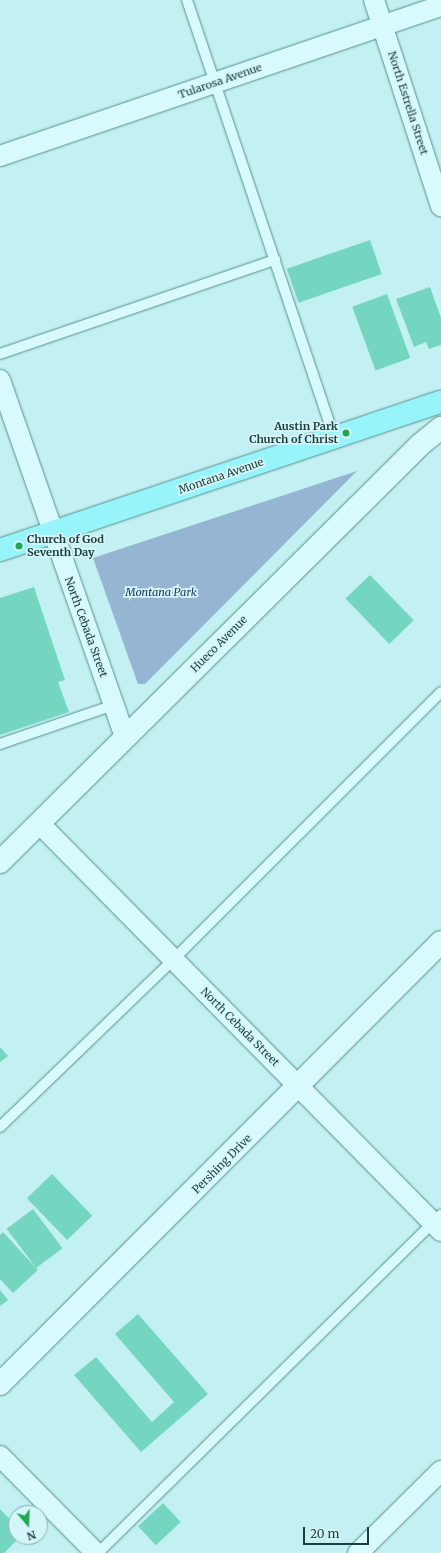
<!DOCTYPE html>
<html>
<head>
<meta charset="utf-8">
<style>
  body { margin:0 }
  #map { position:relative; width:441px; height:1553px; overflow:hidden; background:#c3f0f3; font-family:Merriweather,serif }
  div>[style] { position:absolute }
  .green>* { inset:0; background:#95b5d3 }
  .building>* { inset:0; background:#74d6c1; transform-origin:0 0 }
  .roads { filter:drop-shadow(0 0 1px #57908b) drop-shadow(0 0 1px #57908b) }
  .lane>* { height:10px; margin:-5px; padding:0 5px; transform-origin:5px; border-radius:5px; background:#d8fafd }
  .street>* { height:20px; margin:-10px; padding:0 10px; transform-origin:10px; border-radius:10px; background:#d8fafd }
  .secondary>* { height:22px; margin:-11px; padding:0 11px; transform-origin:11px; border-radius:11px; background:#d8fafd }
  .primary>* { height:22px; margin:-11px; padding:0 11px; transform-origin:11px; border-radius:11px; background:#97f4fa }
  .dots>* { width:11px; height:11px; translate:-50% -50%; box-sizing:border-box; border:2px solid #d4f6fa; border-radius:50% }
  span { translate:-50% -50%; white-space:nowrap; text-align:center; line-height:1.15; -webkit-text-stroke:3.5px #d4f6fa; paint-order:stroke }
  .street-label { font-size:11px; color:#1d3e3a }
  .poi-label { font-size:11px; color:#1d3e3a; font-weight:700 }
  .right { translate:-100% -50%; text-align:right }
  .left { translate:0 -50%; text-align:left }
  .park-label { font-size:11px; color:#21385d; font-style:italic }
  .north { position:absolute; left:8px; top:1505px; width:40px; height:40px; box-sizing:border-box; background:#d4f6fa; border:1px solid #8bacad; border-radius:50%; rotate:161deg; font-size:11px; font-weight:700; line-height:16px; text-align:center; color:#1d3e3a }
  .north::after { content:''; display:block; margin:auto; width:14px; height:18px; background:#1fa751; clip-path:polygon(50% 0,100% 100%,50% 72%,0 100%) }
  .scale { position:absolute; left:303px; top:1527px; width:66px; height:18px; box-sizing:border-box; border:2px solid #1d3e3a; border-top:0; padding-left:5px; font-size:12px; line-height:14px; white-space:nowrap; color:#1d3e3a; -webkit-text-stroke:3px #d4f6fa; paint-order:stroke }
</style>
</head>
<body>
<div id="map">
  <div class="green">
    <div style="clip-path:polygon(357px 471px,145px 684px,138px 684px,93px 558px)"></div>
  </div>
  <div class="building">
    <div style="left:370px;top:240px;width:36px;height:88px;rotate:71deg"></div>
    <div style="clip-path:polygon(430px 287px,441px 318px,441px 345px,429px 349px,426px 342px,414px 347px,396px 299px)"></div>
    <div style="left:387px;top:294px;width:68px;height:37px;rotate:70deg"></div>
    <div style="left:370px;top:575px;width:63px;height:34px;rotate:46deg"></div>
    <div style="clip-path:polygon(34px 587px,65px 680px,58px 682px,69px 712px,0 735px,0 598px)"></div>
    <div style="clip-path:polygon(0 1047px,8px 1056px,0 1062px)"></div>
    <div style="left:52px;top:1174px;width:58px;height:35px;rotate:46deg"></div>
    <div style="left:33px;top:1209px;width:49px;height:33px;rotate:53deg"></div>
    <div style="clip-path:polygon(3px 1232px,38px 1270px,13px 1293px,0 1279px,0 1235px)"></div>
    <div style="clip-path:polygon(0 1290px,8px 1300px,0 1306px)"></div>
    <div style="clip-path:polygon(138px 1314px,208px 1394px,141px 1452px,74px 1375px,96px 1357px,152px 1422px,174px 1402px,115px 1334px)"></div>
    <div style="left:163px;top:1503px;width:26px;height:34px;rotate:47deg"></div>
    <div style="clip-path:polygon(0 1509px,16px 1525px,16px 1537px,20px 1537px,4px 1553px,0 1553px)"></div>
  </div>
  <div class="roads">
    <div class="lane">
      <div style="left:187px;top:0;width:462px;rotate:71.4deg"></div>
      <div style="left:0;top:354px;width:291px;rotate:-18.9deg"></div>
      <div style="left:0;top:744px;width:120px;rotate:-18.9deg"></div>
      <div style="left:0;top:1127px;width:240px;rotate:-44deg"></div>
      <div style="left:173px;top:960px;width:379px;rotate:-45deg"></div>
      <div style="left:98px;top:1553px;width:482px;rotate:-44.6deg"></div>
    </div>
    <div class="street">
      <div style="left:374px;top:0;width:217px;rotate:72deg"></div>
      <div style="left:0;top:156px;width:466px;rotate:-18.8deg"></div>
      <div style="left:0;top:380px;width:378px;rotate:70.7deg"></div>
      <div style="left:39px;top:823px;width:573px;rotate:45.42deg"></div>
      <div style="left:0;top:1456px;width:136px;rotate:45.3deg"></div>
      <div style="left:358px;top:1553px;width:117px;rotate:-44.7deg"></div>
    </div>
    <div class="secondary">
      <div style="left:0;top:862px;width:593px;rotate:-44.8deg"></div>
      <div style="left:421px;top:444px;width:26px;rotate:-39deg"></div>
      <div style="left:0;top:1384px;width:624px;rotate:-45.06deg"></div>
    </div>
    <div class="primary">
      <div style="left:0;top:550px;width:465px;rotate:-18.6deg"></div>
    </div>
  </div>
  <div class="dots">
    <div style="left:346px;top:433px;background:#1fa751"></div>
    <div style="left:19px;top:546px;background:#1fa751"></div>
  </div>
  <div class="street-label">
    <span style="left:220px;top:81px;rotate:-19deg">Tularosa Avenue</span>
    <span style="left:408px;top:103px;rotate:72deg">North Estrella Street</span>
    <span style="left:221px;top:476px;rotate:-19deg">Montana Avenue</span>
    <span style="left:86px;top:627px;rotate:70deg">North Cebada Street</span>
    <span style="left:219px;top:644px;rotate:-45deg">Hueco Avenue</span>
    <span style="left:240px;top:1027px;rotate:45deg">North Cebada Street</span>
    <span style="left:222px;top:1164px;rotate:-45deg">Pershing Drive</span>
  </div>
  <div class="poi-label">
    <span class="right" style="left:338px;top:433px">Austin Park<br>Church of Christ</span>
    <span class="left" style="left:27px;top:546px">Church of God<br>Seventh Day</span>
  </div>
  <div class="park-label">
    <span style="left:161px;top:592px">Montana Park</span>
  </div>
  <div class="north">N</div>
  <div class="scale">20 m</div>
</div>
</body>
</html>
